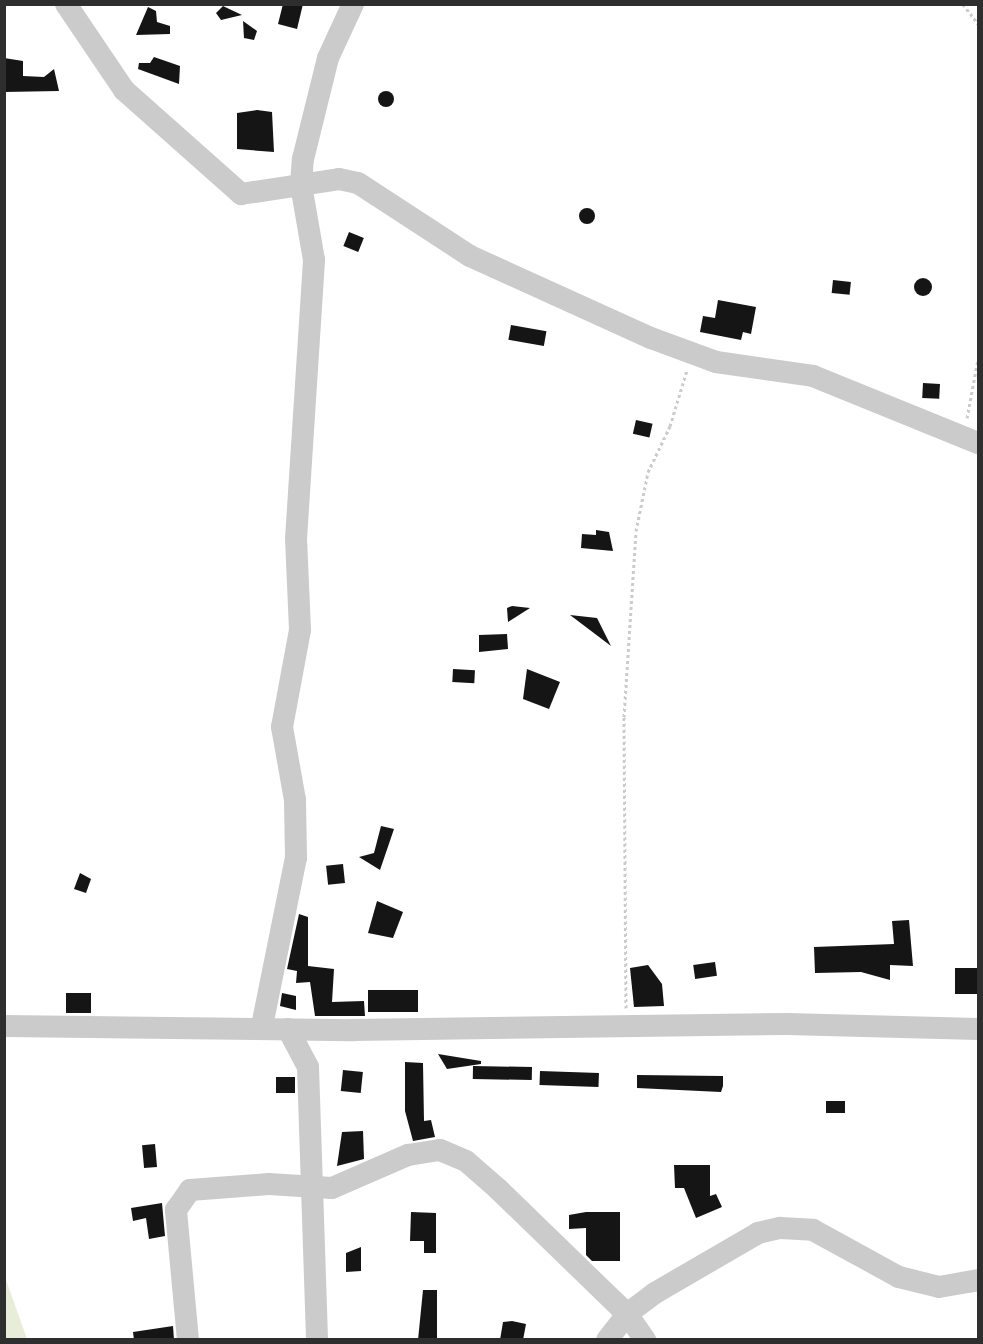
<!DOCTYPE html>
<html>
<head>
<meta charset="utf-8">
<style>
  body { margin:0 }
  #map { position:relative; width:983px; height:1344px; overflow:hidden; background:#fff; font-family:Quicksand,sans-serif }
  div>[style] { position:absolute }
  .green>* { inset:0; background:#e8edda }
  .building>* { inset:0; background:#151515; transform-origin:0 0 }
  .round { border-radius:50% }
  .path>* { height:3px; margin-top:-1.5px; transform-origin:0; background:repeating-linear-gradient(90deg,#cbcbcb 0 3px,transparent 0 6px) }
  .minor>* { height:22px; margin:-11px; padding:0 11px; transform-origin:11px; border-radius:11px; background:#cbcbcb }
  span { translate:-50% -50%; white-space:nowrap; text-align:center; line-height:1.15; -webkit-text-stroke:6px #fff; paint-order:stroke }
  .frame { position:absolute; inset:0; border:6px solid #2e2e2e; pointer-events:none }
</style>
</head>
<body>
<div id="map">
  <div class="green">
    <div style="clip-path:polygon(4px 1277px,5px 1277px,27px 1339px,5px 1339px)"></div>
  </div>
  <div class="building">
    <div style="clip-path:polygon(283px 4px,303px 4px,297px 29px,278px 24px)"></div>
    <div style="clip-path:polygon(223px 6px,225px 7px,242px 15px,221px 20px,216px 13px)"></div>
    <div style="clip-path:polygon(148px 7px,156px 11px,157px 22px,170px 26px,170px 34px,136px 35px)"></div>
    <div style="clip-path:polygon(243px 21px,257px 31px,254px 40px,244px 38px)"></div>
    <div style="clip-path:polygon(154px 57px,180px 66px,179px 84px,138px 69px,139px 63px,150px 63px)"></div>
    <div style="clip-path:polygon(4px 58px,23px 61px,23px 76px,44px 77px,54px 69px,59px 91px,4px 92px)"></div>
    <div class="round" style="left:378px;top:91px;width:16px;height:16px"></div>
    <div style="clip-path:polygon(257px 110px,272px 112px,274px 152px,237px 149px,237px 113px)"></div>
    <div class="round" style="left:579px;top:208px;width:16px;height:16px"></div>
    <div style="left:349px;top:232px;width:16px;height:15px;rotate:22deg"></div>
    <div class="round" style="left:914px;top:278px;width:18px;height:18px"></div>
    <div style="left:833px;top:280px;width:18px;height:13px;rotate:6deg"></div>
    <div style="clip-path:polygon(718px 300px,756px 307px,751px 334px,743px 332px,741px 340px,700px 332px,703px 316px,715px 318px)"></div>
    <div style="left:511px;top:325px;width:36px;height:15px;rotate:10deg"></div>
    <div style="left:923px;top:383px;width:17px;height:15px;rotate:3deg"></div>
    <div style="left:636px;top:420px;width:17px;height:14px;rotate:13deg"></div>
    <div style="clip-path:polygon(596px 530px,609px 532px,613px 551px,581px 548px,582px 534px,596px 535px)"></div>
    <div style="clip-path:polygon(507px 608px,512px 606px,530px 608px,508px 622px)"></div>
    <div style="clip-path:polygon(570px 615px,597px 618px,611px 646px)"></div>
    <div style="clip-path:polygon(507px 634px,508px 649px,479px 652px,479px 635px)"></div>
    <div style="left:453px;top:669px;width:22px;height:13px;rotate:3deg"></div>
    <div style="clip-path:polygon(527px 669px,560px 682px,549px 709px,523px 699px)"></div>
    <div style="clip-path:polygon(381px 826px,394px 829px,380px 870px,359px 857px,374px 853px)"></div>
    <div style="left:343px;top:864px;width:19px;height:17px;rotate:84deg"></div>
    <div style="clip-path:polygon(80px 873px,91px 879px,86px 893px,74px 889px)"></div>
    <div style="clip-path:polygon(377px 901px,403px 912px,393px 938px,368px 933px)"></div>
    <div style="clip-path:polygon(299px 914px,308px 917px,308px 966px,334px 969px,332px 1002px,364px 1001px,365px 1016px,315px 1016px,310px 982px,296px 983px,297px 971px,287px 969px)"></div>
    <div style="clip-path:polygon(909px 920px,913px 966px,890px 965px,890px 980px,861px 972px,815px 973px,814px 947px,894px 944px,892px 921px)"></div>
    <div style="left:715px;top:962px;width:14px;height:22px;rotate:82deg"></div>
    <div style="clip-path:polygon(648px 965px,662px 984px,664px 1006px,634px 1007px,630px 968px)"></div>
    <div style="left:955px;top:968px;width:23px;height:26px"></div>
    <div style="left:368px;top:990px;width:50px;height:22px"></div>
    <div style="left:66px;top:993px;width:25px;height:20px"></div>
    <div style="clip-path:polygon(282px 993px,296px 996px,296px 1010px,280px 1006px)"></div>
    <div style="clip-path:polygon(438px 1054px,481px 1061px,481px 1064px,447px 1069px)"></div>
    <div style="clip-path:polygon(405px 1062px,423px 1063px,424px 1121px,431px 1120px,435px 1137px,413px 1141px,405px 1111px)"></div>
    <div style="left:473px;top:1066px;width:59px;height:13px;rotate:1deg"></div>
    <div style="left:343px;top:1070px;width:20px;height:21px;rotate:6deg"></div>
    <div style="left:540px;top:1071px;width:59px;height:14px;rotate:2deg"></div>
    <div style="clip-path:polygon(637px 1075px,723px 1076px,723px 1086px,721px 1092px,637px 1088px)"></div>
    <div style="left:276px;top:1077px;width:19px;height:16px"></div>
    <div style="left:845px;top:1101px;width:12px;height:19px;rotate:90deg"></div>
    <div style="clip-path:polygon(363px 1131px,364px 1159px,337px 1166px,342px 1132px)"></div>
    <div style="left:155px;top:1144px;width:23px;height:13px;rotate:85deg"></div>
    <div style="clip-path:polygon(674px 1165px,710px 1165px,710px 1196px,716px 1194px,722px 1207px,696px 1218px,684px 1188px,675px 1188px)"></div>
    <div style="clip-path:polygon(162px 1203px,165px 1236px,149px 1239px,146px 1218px,133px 1221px,131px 1208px)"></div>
    <div style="clip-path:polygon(411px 1212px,436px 1213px,436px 1253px,424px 1253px,424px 1241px,410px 1241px)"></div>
    <div style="clip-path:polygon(586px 1212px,620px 1212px,620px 1261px,592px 1261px,586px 1255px,586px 1228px,569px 1229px,569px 1215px)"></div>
    <div style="clip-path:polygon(361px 1247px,361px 1271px,346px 1272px,346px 1253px)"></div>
    <div style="clip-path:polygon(423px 1290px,437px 1290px,437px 1340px,418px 1340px)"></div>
    <div style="clip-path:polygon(512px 1321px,526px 1324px,523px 1340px,500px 1340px,503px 1322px)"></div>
    <div style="clip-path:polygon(173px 1326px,174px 1340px,134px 1340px,133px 1332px)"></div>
  </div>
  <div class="path">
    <div style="left:963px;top:4px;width:25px;rotate:53deg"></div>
    <div style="left:967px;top:418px;width:60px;rotate:-79.4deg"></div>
    <div style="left:626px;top:1008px;width:291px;rotate:-90.4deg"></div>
    <div style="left:624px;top:717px;width:186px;rotate:-86.3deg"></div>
    <div style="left:636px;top:531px;width:60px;rotate:-78.5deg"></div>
    <div style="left:648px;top:472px;width:51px;rotate:-64.4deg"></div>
    <div style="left:670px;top:426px;width:59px;rotate:-73.1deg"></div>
  </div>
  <div class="minor">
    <div style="left:66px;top:4px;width:104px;rotate:56deg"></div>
    <div style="left:124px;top:90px;width:157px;rotate:41.6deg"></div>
    <div style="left:241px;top:194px;width:99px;rotate:-8.7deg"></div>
    <div style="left:339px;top:179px;width:19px;rotate:12deg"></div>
    <div style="left:358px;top:183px;width:134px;rotate:33.1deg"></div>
    <div style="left:470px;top:256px;width:199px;rotate:24.4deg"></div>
    <div style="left:651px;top:338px;width:69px;rotate:20.3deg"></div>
    <div style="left:716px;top:362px;width:98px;rotate:8.2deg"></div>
    <div style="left:813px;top:376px;width:178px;rotate:22.1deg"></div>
    <div style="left:4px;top:1026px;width:349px;rotate:0.7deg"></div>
    <div style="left:353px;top:1030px;width:434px;rotate:-0.8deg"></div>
    <div style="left:787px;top:1024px;width:191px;rotate:1.5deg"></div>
    <div style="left:262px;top:1026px;width:171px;rotate:-78.6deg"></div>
    <div style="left:296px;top:858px;width:58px;rotate:-91deg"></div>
    <div style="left:295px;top:800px;width:74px;rotate:-100.1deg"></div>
    <div style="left:282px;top:727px;width:99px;rotate:-79.5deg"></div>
    <div style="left:300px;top:630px;width:91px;rotate:-92.5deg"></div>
    <div style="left:296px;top:539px;width:280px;rotate:-86.3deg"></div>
    <div style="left:314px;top:260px;width:76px;rotate:-99.8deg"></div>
    <div style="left:301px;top:185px;width:26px;rotate:-86deg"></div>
    <div style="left:303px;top:159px;width:104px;rotate:-76.1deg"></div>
    <div style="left:328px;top:58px;width:60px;rotate:-65.2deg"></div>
    <div style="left:288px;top:1029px;width:43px;rotate:62.2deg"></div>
    <div style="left:308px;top:1067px;width:273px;rotate:88.1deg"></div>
    <div style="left:188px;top:1340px;width:131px;rotate:-95.3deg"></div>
    <div style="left:176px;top:1210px;width:24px;rotate:-55deg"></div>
    <div style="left:190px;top:1190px;width:79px;rotate:-4.3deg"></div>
    <div style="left:269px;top:1184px;width:63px;rotate:3.6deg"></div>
    <div style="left:332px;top:1188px;width:83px;rotate:-23.5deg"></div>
    <div style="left:408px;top:1155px;width:32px;rotate:-9deg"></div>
    <div style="left:440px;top:1150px;width:28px;rotate:23deg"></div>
    <div style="left:466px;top:1161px;width:43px;rotate:41.2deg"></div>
    <div style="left:498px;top:1189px;width:180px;rotate:44.1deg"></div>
    <div style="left:627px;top:1314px;width:32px;rotate:55deg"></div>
    <div style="left:607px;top:1340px;width:33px;rotate:-52deg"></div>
    <div style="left:627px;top:1314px;width:35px;rotate:-37deg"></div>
    <div style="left:655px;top:1293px;width:119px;rotate:-30.2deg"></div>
    <div style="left:758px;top:1233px;width:23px;rotate:-13deg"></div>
    <div style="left:780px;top:1228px;width:33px;rotate:3deg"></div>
    <div style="left:813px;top:1230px;width:98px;rotate:28.7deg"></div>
    <div style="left:899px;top:1277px;width:41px;rotate:14deg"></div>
    <div style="left:939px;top:1287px;width:40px;rotate:-10deg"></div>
  </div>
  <div class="frame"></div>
</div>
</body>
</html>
